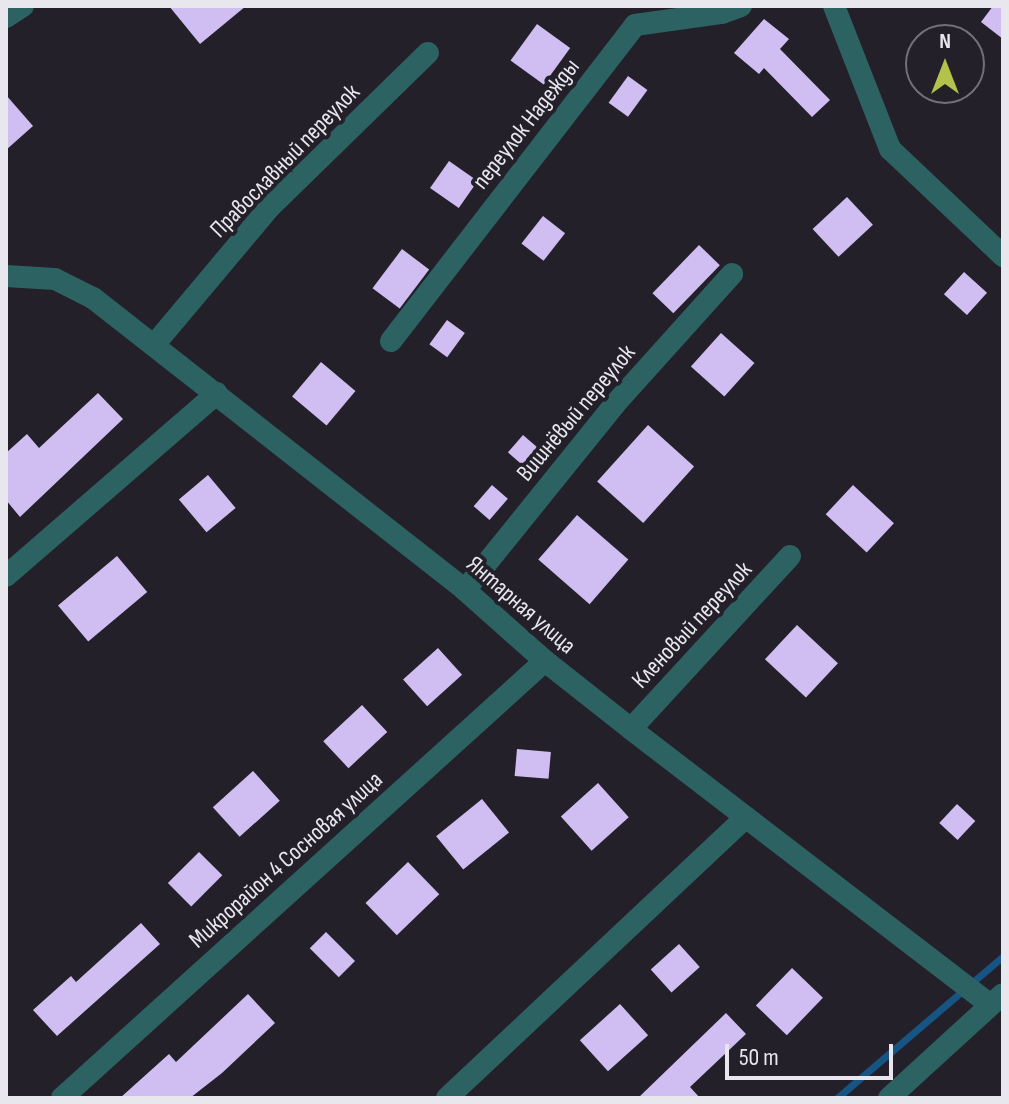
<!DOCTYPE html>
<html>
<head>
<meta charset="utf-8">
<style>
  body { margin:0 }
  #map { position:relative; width:1009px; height:1104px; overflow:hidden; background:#23202a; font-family:"Sofia Sans Condensed",sans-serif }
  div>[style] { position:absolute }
  .stream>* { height:7px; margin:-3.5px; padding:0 3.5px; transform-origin:3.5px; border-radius:3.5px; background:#165484 }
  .building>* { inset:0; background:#d0bef3; transform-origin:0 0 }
  .minor>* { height:22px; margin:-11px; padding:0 11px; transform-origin:11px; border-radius:11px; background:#2d6262 }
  span { translate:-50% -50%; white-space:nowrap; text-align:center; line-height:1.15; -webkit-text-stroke:8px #23202a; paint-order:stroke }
  .street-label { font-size:24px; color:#e9e7ee }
  .frame { position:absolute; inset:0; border:8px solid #e9e7ee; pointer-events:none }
  .north { position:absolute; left:905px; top:24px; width:80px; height:80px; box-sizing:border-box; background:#23202a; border:2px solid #727078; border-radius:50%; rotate:0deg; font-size:22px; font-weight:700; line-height:32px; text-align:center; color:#e9e7ee }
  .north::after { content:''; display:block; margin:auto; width:28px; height:36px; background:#b3c24b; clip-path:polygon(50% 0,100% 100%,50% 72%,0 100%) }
  .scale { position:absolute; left:725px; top:1044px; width:168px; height:36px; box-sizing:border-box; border:4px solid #e9e7ee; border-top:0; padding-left:10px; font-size:24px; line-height:28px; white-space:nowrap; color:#e9e7ee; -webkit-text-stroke:6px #23202a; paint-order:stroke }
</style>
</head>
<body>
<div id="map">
  <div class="stream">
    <div style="left:837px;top:1098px;width:218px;rotate:-40.5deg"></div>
  </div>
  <div class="building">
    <div style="clip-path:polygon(169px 6px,246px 6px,200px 44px)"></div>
    <div style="clip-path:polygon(993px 6px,1003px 6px,1003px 39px,981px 22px)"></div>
    <div style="clip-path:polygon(764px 19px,789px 39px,780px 49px,830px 100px,812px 117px,764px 68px,759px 74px,734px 53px)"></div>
    <div style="left:537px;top:24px;width:41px;height:45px;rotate:36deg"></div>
    <div style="left:628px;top:76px;width:24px;height:33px;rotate:36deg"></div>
    <div style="clip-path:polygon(6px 95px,33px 126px,6px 150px)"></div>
    <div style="left:449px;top:161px;width:35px;height:33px;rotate:35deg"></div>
    <div style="left:847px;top:197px;width:38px;height:47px;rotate:47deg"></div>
    <div style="left:543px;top:216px;width:28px;height:35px;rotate:38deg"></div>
    <div style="left:699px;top:245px;width:29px;height:67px;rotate:44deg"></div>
    <div style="left:402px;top:249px;width:34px;height:49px;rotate:37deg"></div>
    <div style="left:964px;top:272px;width:31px;height:30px;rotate:42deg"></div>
    <div style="left:447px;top:320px;width:22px;height:30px;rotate:36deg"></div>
    <div style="left:721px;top:333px;width:45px;height:45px;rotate:42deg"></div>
    <div style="left:321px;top:362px;width:45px;height:45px;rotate:40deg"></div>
    <div style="clip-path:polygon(98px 393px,123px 419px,20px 517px,6px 500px,6px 453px,27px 434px,39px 448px)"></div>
    <div style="left:648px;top:425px;width:62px;height:76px;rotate:42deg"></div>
    <div style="left:523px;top:435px;width:20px;height:23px;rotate:41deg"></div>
    <div style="left:208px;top:475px;width:43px;height:38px;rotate:50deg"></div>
    <div style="left:492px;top:485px;width:21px;height:28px;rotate:41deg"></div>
    <div style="left:853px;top:485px;width:56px;height:40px;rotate:43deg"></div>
    <div style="left:577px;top:515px;width:68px;height:59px;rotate:41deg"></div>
    <div style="left:117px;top:556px;width:47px;height:77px;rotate:50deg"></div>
    <div style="left:797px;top:625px;width:56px;height:47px;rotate:43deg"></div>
    <div style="left:438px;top:648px;width:36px;height:47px;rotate:48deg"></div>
    <div style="left:362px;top:705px;width:37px;height:53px;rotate:47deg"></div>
    <div style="left:517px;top:749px;width:34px;height:27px;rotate:5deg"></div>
    <div style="left:253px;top:771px;width:40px;height:54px;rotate:48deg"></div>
    <div style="left:598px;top:783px;width:46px;height:50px;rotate:48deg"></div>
    <div style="left:482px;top:799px;width:43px;height:59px;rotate:51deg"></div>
    <div style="left:957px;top:804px;width:25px;height:26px;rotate:43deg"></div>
    <div style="left:199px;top:852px;width:33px;height:44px;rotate:45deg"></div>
    <div style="left:408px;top:862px;width:45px;height:59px;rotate:46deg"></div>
    <div style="clip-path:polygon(141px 923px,160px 944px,57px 1036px,33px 1010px,71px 976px,76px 982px)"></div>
    <div style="left:326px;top:932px;width:41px;height:23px;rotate:45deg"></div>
    <div style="left:679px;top:944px;width:31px;height:38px;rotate:48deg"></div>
    <div style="left:792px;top:968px;width:43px;height:52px;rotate:44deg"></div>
    <div style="clip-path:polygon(248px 994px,275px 1023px,222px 1073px,190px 1098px,120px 1098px,169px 1054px,176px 1062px)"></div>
    <div style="left:620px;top:1004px;width:42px;height:54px;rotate:48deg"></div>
    <div style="clip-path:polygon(726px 1013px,746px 1034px,690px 1087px,700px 1098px,638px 1098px)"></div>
  </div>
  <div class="minor">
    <div style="left:834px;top:6px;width:154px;rotate:68.6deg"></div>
    <div style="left:890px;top:149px;width:156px;rotate:43.4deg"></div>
    <div style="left:6px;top:17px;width:20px;rotate:-33deg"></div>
    <div style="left:6px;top:276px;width:49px;rotate:3.5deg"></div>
    <div style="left:55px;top:279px;width:42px;rotate:26.6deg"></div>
    <div style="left:93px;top:298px;width:473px;rotate:38.1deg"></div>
    <div style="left:465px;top:590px;width:107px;rotate:41.6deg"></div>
    <div style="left:545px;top:661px;width:110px;rotate:38.3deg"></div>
    <div style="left:631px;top:729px;width:452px;rotate:37.5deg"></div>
    <div style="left:391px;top:341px;width:399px;rotate:-52.3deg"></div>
    <div style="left:635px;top:25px;width:88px;rotate:-7.9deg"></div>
    <div style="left:722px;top:13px;width:20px;rotate:-20deg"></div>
    <div style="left:154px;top:345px;width:179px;rotate:-50deg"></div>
    <div style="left:269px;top:208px;width:222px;rotate:-44.3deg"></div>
    <div style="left:6px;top:576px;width:279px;rotate:-40.9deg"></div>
    <div style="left:465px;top:590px;width:239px;rotate:-51.1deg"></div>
    <div style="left:615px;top:404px;width:175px;rotate:-48deg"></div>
    <div style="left:631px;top:729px;width:235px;rotate:-47.4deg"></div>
    <div style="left:62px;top:1098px;width:651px;rotate:-42.14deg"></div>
    <div style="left:447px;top:1098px;width:410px;rotate:-43.2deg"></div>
    <div style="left:889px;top:1098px;width:154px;rotate:-42.4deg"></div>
  </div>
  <div class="street-label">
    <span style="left:526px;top:124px;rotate:-52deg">переулок Надежды</span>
    <span style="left:285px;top:161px;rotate:-46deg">Православный переулок</span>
    <span style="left:576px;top:413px;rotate:-50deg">Вишнёвый переулок</span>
    <span style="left:521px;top:605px;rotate:41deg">Янтарная улица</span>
    <span style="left:692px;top:625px;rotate:-47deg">Кленовый переулок</span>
    <span style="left:286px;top:860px;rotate:-42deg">Микрорайон 4 Сосновая улица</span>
  </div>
  <div class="frame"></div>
  <div class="north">N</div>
  <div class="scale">50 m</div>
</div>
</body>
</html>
